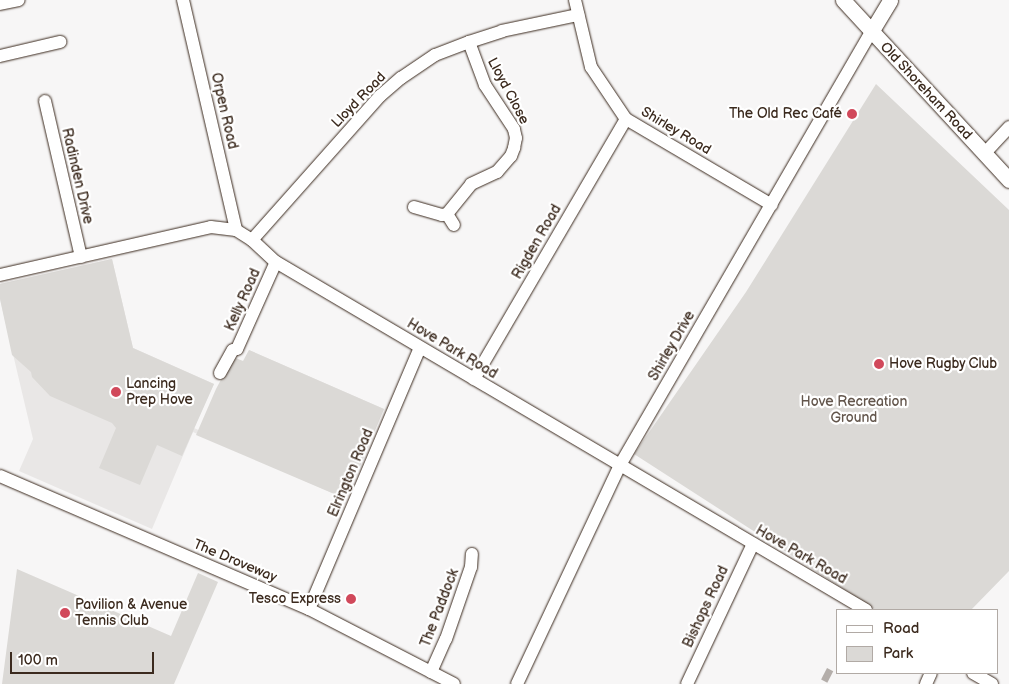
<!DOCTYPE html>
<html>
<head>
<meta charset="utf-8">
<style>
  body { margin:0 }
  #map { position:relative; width:1009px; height:684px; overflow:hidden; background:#f7f6f6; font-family:"Balsamiq Sans",sans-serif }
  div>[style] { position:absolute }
  .built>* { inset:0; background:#e9e7e6 }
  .green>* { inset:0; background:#dbd9d6 }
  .water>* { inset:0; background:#b4aeaa; transform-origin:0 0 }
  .roads { filter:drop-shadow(0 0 1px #3b2a1e) drop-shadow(0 0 1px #3b2a1e) }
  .minor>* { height:12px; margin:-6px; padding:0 6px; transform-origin:6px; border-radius:6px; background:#fff }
  .major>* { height:15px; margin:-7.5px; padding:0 7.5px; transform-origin:7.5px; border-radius:7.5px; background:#fff }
  .dots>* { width:14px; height:14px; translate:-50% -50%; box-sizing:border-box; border:2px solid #fff; border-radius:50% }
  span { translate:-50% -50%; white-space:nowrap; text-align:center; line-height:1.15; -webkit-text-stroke:4.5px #fff; paint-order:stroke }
  .street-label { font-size:14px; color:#3b2a1e }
  .poi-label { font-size:14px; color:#3b2a1e }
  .right { translate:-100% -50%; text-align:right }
  .left { translate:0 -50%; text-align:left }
  .park-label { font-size:14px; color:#63564c }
  .legend { position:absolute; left:836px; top:609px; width:162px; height:65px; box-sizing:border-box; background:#fff; border:1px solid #b1aaa5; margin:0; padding:6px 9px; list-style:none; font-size:15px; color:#3b2a1e }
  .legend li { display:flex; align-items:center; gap:10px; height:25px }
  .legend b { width:25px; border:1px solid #b1aaa5 }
  .scale { position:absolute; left:10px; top:652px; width:144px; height:22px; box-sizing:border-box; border:2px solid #3b2a1e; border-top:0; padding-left:6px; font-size:15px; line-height:18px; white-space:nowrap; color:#3b2a1e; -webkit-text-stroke:4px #fff; paint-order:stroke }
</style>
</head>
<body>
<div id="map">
  <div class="built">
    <div style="clip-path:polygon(112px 259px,133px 348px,214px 384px,194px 428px,210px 435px,249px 350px,384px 409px,346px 499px,193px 432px,152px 529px,19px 471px,33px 439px,0 299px,0 284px)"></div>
  </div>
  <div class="green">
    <div style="clip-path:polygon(876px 84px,1009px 210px,1009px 571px,971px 610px,876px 610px,634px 454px,746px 292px)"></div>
    <div style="clip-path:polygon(112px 259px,133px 348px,214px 384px,182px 456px,157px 445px,140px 485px,99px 468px,116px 428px,112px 423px,50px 396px,32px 377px,31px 372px,12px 355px,0 299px,0 284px)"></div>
    <div style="clip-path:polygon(249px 350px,384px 409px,346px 499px,196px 435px,216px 389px,233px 357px,243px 361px)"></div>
    <div style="clip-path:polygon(17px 569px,171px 636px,198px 573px,218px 582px,174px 684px,2px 684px)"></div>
  </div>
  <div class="water">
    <div style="left:827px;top:668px;width:7px;height:13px;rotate:27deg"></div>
  </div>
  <div class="roads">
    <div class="minor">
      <div style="left:183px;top:0;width:236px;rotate:77deg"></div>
      <div style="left:575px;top:0;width:69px;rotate:76.6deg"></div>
      <div style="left:591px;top:67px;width:63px;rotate:56.1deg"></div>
      <div style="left:626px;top:119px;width:169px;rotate:30.5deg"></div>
      <div style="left:0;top:4px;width:19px;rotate:-12deg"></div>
      <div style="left:0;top:56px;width:62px;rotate:-13.1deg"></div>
      <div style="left:45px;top:101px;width:160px;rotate:77deg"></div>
      <div style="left:984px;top:154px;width:37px;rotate:-47deg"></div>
      <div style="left:414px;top:207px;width:29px;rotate:16deg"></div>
      <div style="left:442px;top:215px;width:5px;rotate:-11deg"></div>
      <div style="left:447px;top:214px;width:38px;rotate:-51deg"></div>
      <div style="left:471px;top:184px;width:29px;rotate:-25deg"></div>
      <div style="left:497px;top:172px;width:21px;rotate:-49deg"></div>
      <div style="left:511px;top:156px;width:9px;rotate:-69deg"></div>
      <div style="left:514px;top:148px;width:10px;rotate:-79deg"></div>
      <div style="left:516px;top:138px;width:9px;rotate:-103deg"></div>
      <div style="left:514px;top:129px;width:53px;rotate:-123.4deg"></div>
      <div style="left:485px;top:85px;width:46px;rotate:-110.4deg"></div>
      <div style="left:447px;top:214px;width:13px;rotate:58deg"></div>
      <div style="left:252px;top:240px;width:193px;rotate:-48.4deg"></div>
      <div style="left:380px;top:96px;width:28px;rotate:-41deg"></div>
      <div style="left:401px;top:78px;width:41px;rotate:-34.1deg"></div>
      <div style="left:435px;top:55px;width:36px;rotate:-21deg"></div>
      <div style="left:469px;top:42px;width:35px;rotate:-18deg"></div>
      <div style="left:502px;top:31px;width:78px;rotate:-11.9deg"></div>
      <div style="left:0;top:275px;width:216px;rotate:-12.8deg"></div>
      <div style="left:211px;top:227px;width:25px;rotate:7deg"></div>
      <div style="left:236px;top:230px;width:19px;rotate:32deg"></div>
      <div style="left:252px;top:240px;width:33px;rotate:43deg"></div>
      <div style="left:276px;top:262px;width:685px;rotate:30.53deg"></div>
      <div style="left:220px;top:373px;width:26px;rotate:-61deg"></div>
      <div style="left:233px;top:350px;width:4px;rotate:-14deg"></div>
      <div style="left:237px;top:349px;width:95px;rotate:-65.9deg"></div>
      <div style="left:474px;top:379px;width:301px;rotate:-59.7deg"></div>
      <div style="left:0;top:476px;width:336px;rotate:23.3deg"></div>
      <div style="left:309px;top:609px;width:163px;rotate:27.3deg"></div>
      <div style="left:309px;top:609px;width:284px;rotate:-67deg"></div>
      <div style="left:431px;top:672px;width:36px;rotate:-66deg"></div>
      <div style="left:446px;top:639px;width:76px;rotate:-70.9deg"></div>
      <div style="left:471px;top:567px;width:13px;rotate:-86deg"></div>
      <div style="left:973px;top:673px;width:22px;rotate:30deg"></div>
      <div style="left:517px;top:684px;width:242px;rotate:-64.8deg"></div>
      <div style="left:620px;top:465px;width:500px;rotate:-59.9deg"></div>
      <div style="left:687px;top:684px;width:155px;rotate:-64.8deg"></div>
      <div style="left:926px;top:684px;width:12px;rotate:-66deg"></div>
    </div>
    <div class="major">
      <div style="left:843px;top:0;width:245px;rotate:47.3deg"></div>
      <div style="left:871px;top:32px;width:37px;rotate:-59deg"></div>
    </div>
  </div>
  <div class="dots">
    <div style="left:852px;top:114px;background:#d1495b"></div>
    <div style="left:879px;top:364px;background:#d1495b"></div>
    <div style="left:116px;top:392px;background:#d1495b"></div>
    <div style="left:351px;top:599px;background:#d1495b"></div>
    <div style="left:65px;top:613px;background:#d1495b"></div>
  </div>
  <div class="street-label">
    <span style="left:508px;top:91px;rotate:62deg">Lloyd Close</span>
    <span style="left:926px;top:91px;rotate:47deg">Old Shoreham Road</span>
    <span style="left:359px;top:100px;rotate:-46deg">Lloyd Road</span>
    <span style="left:224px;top:111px;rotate:77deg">Orpen Road</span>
    <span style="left:676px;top:131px;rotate:31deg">Shirley Road</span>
    <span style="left:77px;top:176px;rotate:77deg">Radinden Drive</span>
    <span style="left:537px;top:242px;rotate:-60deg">Rigden Road</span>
    <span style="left:243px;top:300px;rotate:-66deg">Kelly Road</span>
    <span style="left:672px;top:346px;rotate:-60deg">Shirley Drive</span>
    <span style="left:452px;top:349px;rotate:31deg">Hove Park Road</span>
    <span style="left:351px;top:473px;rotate:-67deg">Elrington Road</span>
    <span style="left:801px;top:555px;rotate:30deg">Hove Park Road</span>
    <span style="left:235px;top:561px;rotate:23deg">The Droveway</span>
    <span style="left:706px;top:607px;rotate:-65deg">Bishops Road</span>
    <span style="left:440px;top:608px;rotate:-69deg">The Paddock</span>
  </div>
  <div class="poi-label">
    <span class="right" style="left:842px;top:114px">The Old Rec Café</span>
    <span class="left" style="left:889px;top:364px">Hove Rugby Club</span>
    <span class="left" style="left:126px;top:392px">Lancing<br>Prep Hove</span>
    <span class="right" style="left:341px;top:599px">Tesco Express</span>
    <span class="left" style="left:75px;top:613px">Pavilion &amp; Avenue<br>Tennis Club</span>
  </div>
  <div class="park-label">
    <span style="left:854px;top:410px">Hove Recreation<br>Ground</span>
  </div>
  <ul class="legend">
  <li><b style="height:6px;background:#fff"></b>Road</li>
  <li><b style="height:14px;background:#dbd9d6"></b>Park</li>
  </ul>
  <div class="scale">100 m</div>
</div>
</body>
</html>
